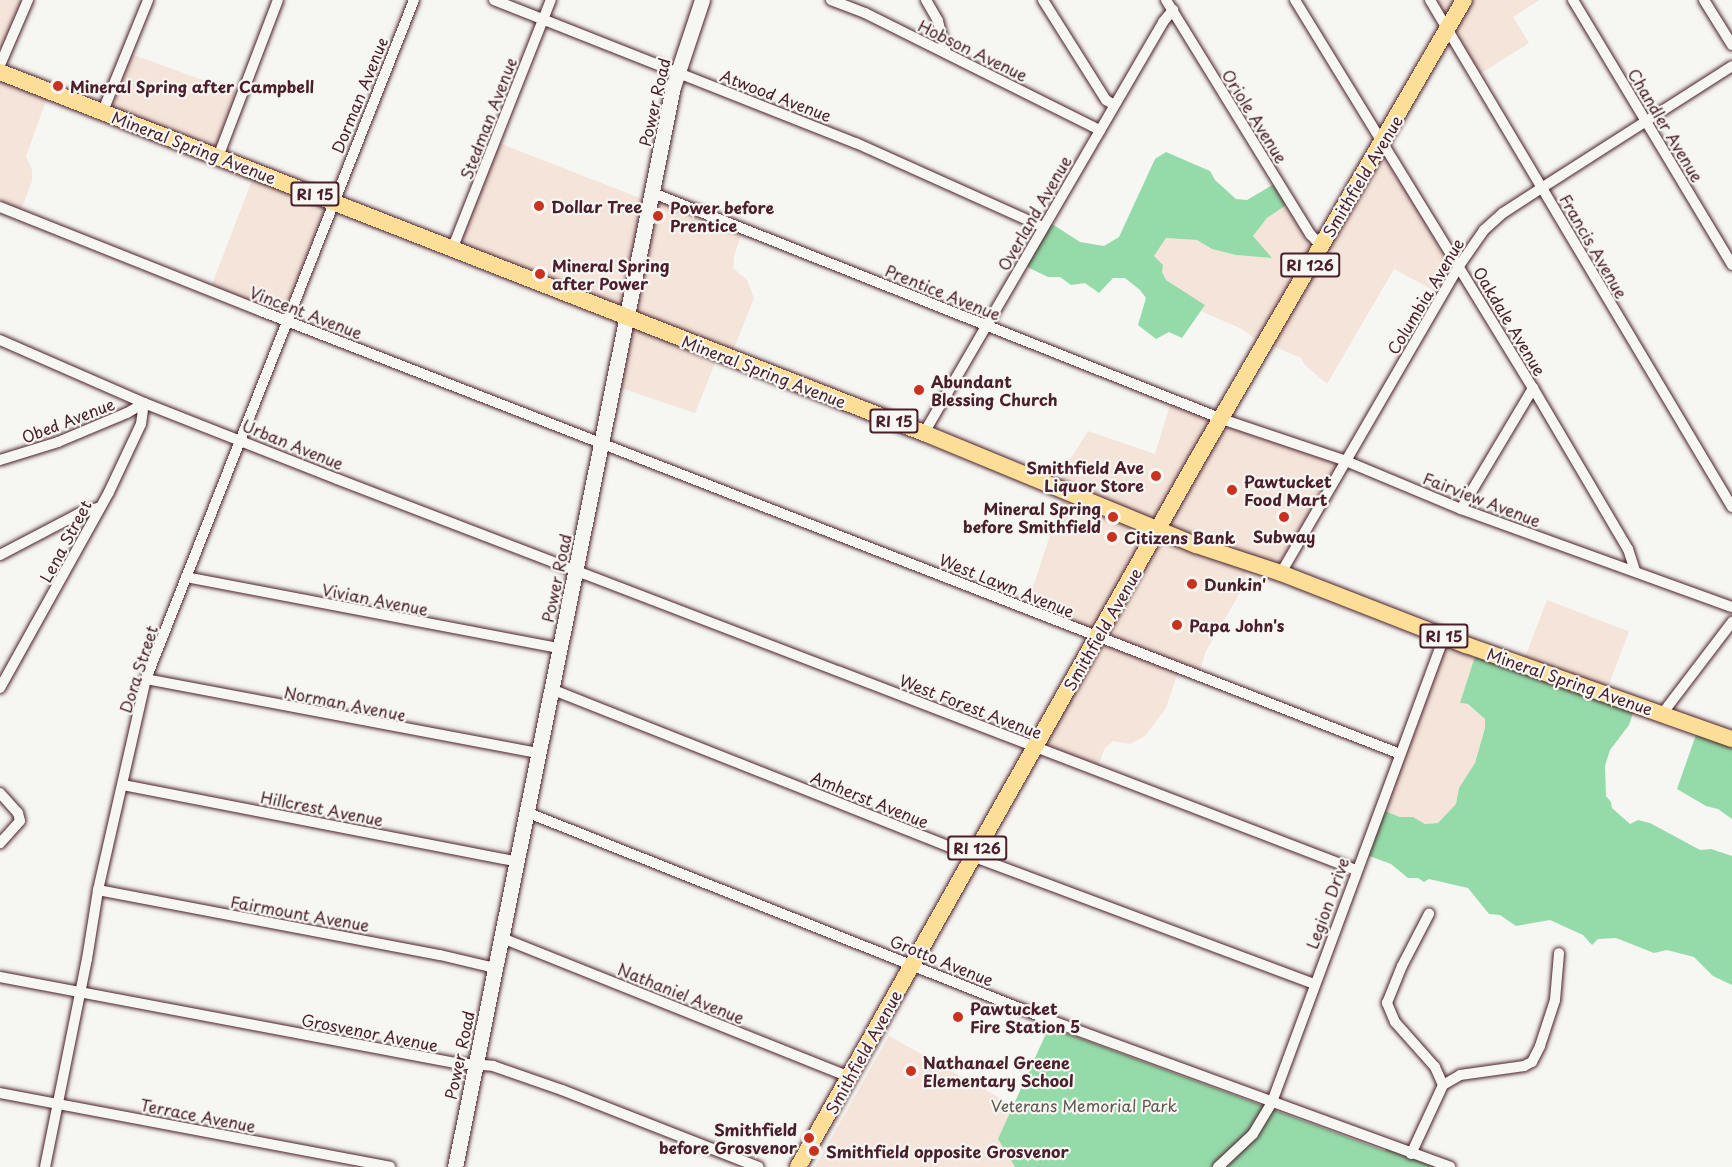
<!DOCTYPE html>
<html>
<head>
<meta charset="utf-8">
<style>
  body { margin:0 }
  #map { position:relative; width:1732px; height:1167px; overflow:hidden; background:#f6f6f2; font-family:"Playpen Sans",sans-serif }
  div>[style] { position:absolute }
  .built>* { inset:0; background:#f4e4d9; transform-origin:0 0 }
  .green>* { inset:0; background:#95dba9 }
  .roads { filter:drop-shadow(0 0 2px #4a1f2b) drop-shadow(0 0 2px #4a1f2b) }
  .street>* { height:10px; margin:-5px; padding:0 5px; transform-origin:5px; border-radius:5px; background:#f6f6f2 }
  .secondary>* { height:15px; margin:-7.5px; padding:0 7.5px; transform-origin:7.5px; border-radius:7.5px; background:#f6f6f2 }
  .primary>* { height:16px; margin:-8px; padding:0 8px; transform-origin:8px; border-radius:8px; background:#fdde96 }
  .dots>* { width:16px; height:16px; translate:-50% -50%; box-sizing:border-box; border:3px solid #f6f6f2; border-radius:50% }
  span { translate:-50% -50%; white-space:nowrap; text-align:center; line-height:1.15; -webkit-text-stroke:4.5px #f6f6f2; paint-order:stroke }
  .shield-label span { padding:2px 4px; background:#f6f6f2; border:2px solid; border-radius:4px; -webkit-text-stroke-width:0 }
  .shield-label { font-size:15px; color:#4a1f2b; font-weight:700 }
  .street-label { font-size:16px; color:#4a1f2b }
  .poi-label { font-size:16px; color:#4a1f2b; font-weight:700 }
  .left { translate:0 -50%; text-align:left }
  .right { translate:-100% -50%; text-align:right }
  .park-label { font-size:16px; color:#605751 }
</style>
</head>
<body>
<div id="map">
  <div class="built">
    <div style="clip-path:polygon(0 0,28px 0,0 66px)"></div>
    <div style="clip-path:polygon(1429px 0,1539px 0,1513px 17px,1529px 43px,1475px 77px)"></div>
    <div style="left:131px;top:54px;width:118px;height:64px;rotate:20deg"></div>
    <div style="clip-path:polygon(0 73px,48px 95px,26px 156px,32px 170px,32px 181px,18px 218px,0 212px)"></div>
    <div style="clip-path:polygon(494px 141px,650px 202px,653px 197px,742px 232px,734px 256px,733px 268px,747px 280px,754px 298px,730px 358px,717px 358px,695px 413px,615px 386px,627px 323px,454px 247px)"></div>
    <div style="clip-path:polygon(1380px 147px,1459px 267px,1442px 295px,1394px 269px,1327px 384px,1305px 365px,1301px 358px,1268px 344px,1263px 344px,1242px 329px,1201px 311px,1205px 305px,1166px 280px,1154px 256px,1166px 238px,1198px 240px,1212px 249px,1236px 255px,1271px 258px,1253px 236px,1267px 218px,1289px 203px,1318px 248px)"></div>
    <div style="left:254px;top:175px;width:82px;height:126px;rotate:21deg"></div>
    <div style="clip-path:polygon(1171px 402px,1340px 462px,1282px 572px,1249px 564px,1241px 591px,1206px 651px,1198px 676px,1178px 672px,1166px 708px,1145px 736px,1130px 744px,1113px 741px,1105px 748px,1096px 771px,1042px 752px,1095px 641px,1025px 611px,1064px 493px,1059px 489px,1068px 463px,1088px 431px,1155px 454px)"></div>
    <div style="left:1547px;top:600px;width:88px;height:67px;rotate:21deg"></div>
    <div style="clip-path:polygon(1445px 636px,1478px 647px,1461px 703px,1468px 704px,1485px 719px,1485px 728px,1475px 763px,1459px 788px,1456px 804px,1439px 823px,1425px 824px,1413px 817px,1400px 817px,1380px 809px)"></div>
    <div style="clip-path:polygon(889px 1036px,1014px 1106px,999px 1139px,1015px 1167px,815px 1167px)"></div>
  </div>
  <div class="green">
    <div style="clip-path:polygon(1166px 152px,1210px 171px,1215px 180px,1236px 199px,1247px 200px,1276px 183px,1289px 203px,1267px 218px,1253px 236px,1272px 258px,1236px 255px,1212px 249px,1197px 240px,1166px 238px,1154px 256px,1163px 265px,1162px 272px,1166px 280px,1205px 305px,1182px 338px,1169px 332px,1156px 339px,1138px 325px,1146px 298px,1140px 290px,1125px 278px,1113px 278px,1099px 293px,1085px 283px,1071px 285px,1060px 277px,1048px 277px,1023px 265px,1049px 222px,1080px 242px,1104px 246px,1119px 237px,1155px 159px)"></div>
    <div style="clip-path:polygon(1478px 647px,1636px 704px,1629px 725px,1610px 750px,1605px 766px,1606px 796px,1611px 802px,1612px 808px,1630px 824px,1638px 820px,1650px 823px,1700px 850px,1711px 849px,1732px 856px,1732px 985px,1713px 976px,1694px 957px,1667px 950px,1654px 953px,1616px 938px,1598px 939px,1592px 945px,1583px 935px,1550px 920px,1516px 926px,1500px 915px,1489px 914px,1468px 888px,1429px 879px,1424px 882px,1418px 878px,1408px 878px,1391px 864px,1364px 854px,1380px 809px,1400px 817px,1413px 817px,1425px 824px,1438px 823px,1456px 804px,1459px 788px,1475px 763px,1485px 728px,1485px 719px,1468px 704px,1460px 703px)"></div>
    <div style="clip-path:polygon(1699px 726px,1732px 737px,1732px 819px,1718px 809px,1706px 806px,1677px 789px)"></div>
    <div style="clip-path:polygon(1049px 1027px,1385px 1151px,1387px 1145px,1434px 1163px,1433px 1167px,1015px 1167px,998px 1139px)"></div>
  </div>
  <div class="roads">
    <div class="street">
      <div style="left:494px;top:0;width:389px;rotate:21.6deg"></div>
      <div style="left:856px;top:143px;width:205px;rotate:24.2deg"></div>
      <div style="left:831px;top:0;width:36px;rotate:21deg"></div>
      <div style="left:865px;top:13px;width:263px;rotate:26.5deg"></div>
      <div style="left:926px;top:0;width:24px;rotate:60deg"></div>
      <div style="left:938px;top:21px;width:32px;rotate:76deg"></div>
      <div style="left:1043px;top:0;width:118px;rotate:57.8deg"></div>
      <div style="left:1106px;top:100px;width:9px;rotate:32deg"></div>
      <div style="left:1166px;top:0;width:275px;rotate:58.4deg"></div>
      <div style="left:1310px;top:234px;width:16px;rotate:47deg"></div>
      <div style="left:1295px;top:0;width:455px;rotate:58.5deg"></div>
      <div style="left:1533px;top:388px;width:187px;rotate:59.5deg"></div>
      <div style="left:1628px;top:549px;width:22px;rotate:72deg"></div>
      <div style="left:1430px;top:0;width:590px;rotate:59.22deg"></div>
      <div style="left:1573px;top:0;width:309px;rotate:59deg"></div>
      <div style="left:1704px;top:0;width:53px;rotate:58.1deg"></div>
      <div style="left:0;top:65px;width:71px;rotate:-66.7deg"></div>
      <div style="left:103px;top:111px;width:120px;rotate:-67.9deg"></div>
      <div style="left:218px;top:157px;width:168px;rotate:-69.1deg"></div>
      <div style="left:653px;top:193px;width:612px;rotate:21.66deg"></div>
      <div style="left:1222px;top:419px;width:131px;rotate:18.7deg"></div>
      <div style="left:1346px;top:461px;width:125px;rotate:22.7deg"></div>
      <div style="left:1461px;top:509px;width:288px;rotate:19.9deg"></div>
      <div style="left:0;top:207px;width:281px;rotate:21.7deg"></div>
      <div style="left:261px;top:311px;width:1222px;rotate:21.25deg"></div>
      <div style="left:453px;top:247px;width:266px;rotate:-68.4deg"></div>
      <div style="left:0;top:340px;width:157px;rotate:23.6deg"></div>
      <div style="left:144px;top:403px;width:207px;rotate:21.5deg"></div>
      <div style="left:337px;top:479px;width:1091px;rotate:20.99deg"></div>
      <div style="left:924px;top:433px;width:475px;rotate:-59.8deg"></div>
      <div style="left:1163px;top:22px;width:16px;rotate:-50deg"></div>
      <div style="left:0;top:460px;width:61px;rotate:-17.2deg"></div>
      <div style="left:58px;top:442px;width:75px;rotate:-22.8deg"></div>
      <div style="left:127px;top:413px;width:20px;rotate:-30deg"></div>
      <div style="left:1461px;top:509px;width:141px;rotate:-59.2deg"></div>
      <div style="left:0;top:555px;width:88px;rotate:-27.7deg"></div>
      <div style="left:78px;top:514px;width:21px;rotate:-17deg"></div>
      <div style="left:1281px;top:573px;width:355px;rotate:-59.9deg"></div>
      <div style="left:1459px;top:266px;width:44px;rotate:-55.2deg"></div>
      <div style="left:1484px;top:230px;width:25px;rotate:-42deg"></div>
      <div style="left:1503px;top:213px;width:48px;rotate:-33deg"></div>
      <div style="left:1543px;top:187px;width:224px;rotate:-32.6deg"></div>
      <div style="left:186px;top:577px;width:380px;rotate:10.8deg"></div>
      <div style="left:146px;top:679px;width:399px;rotate:10.7deg"></div>
      <div style="left:0;top:688px;width:224px;rotate:-60.9deg"></div>
      <div style="left:109px;top:492px;width:75px;rotate:-64.8deg"></div>
      <div style="left:141px;top:424px;width:21px;rotate:-82deg"></div>
      <div style="left:551px;top:689px;width:453px;rotate:21.6deg"></div>
      <div style="left:972px;top:856px;width:365px;rotate:20.5deg"></div>
      <div style="left:1662px;top:714px;width:116px;rotate:-52.7deg"></div>
      <div style="left:123px;top:785px;width:399px;rotate:11deg"></div>
      <div style="left:0;top:793px;width:27px;rotate:48deg"></div>
      <div style="left:18px;top:813px;width:8px;rotate:76deg"></div>
      <div style="left:20px;top:821px;width:30px;rotate:132deg"></div>
      <div style="left:526px;top:812px;width:566px;rotate:21.67deg"></div>
      <div style="left:1052px;top:1021px;width:424px;rotate:20.1deg"></div>
      <div style="left:98px;top:890px;width:348px;rotate:10.8deg"></div>
      <div style="left:440px;top:955px;width:57px;rotate:13.3deg"></div>
      <div style="left:502px;top:938px;width:374px;rotate:21.8deg"></div>
      <div style="left:0;top:977px;width:462px;rotate:10.7deg"></div>
      <div style="left:454px;top:1063px;width:39px;rotate:4deg"></div>
      <div style="left:493px;top:1066px;width:73px;rotate:19.2deg"></div>
      <div style="left:562px;top:1090px;width:211px;rotate:21.4deg"></div>
      <div style="left:1443px;top:1085px;width:20px;rotate:-30deg"></div>
      <div style="left:1460px;top:1075px;width:65px;rotate:-8deg"></div>
      <div style="left:1524px;top:1066px;width:9px;rotate:-27deg"></div>
      <div style="left:1532px;top:1062px;width:18px;rotate:-63deg"></div>
      <div style="left:1540px;top:1046px;width:48px;rotate:-71.9deg"></div>
      <div style="left:1555px;top:1000px;width:47px;rotate:-85.1deg"></div>
      <div style="left:0;top:1093px;width:397px;rotate:10.7deg"></div>
      <div style="left:1411px;top:1154px;width:76px;rotate:-65.1deg"></div>
      <div style="left:1443px;top:1085px;width:20px;rotate:-114deg"></div>
      <div style="left:1435px;top:1067px;width:60px;rotate:-131.6deg"></div>
      <div style="left:1395px;top:1022px;width:21px;rotate:-113deg"></div>
      <div style="left:1387px;top:1003px;width:40px;rotate:-68deg"></div>
      <div style="left:1402px;top:966px;width:59px;rotate:-62.6deg"></div>
      <div style="left:45px;top:1167px;width:212px;rotate:-78.6deg"></div>
      <div style="left:87px;top:959px;width:70px;rotate:-80.9deg"></div>
      <div style="left:98px;top:890px;width:216px;rotate:-77.2deg"></div>
      <div style="left:146px;top:679px;width:730px;rotate:-68.46deg"></div>
      <div style="left:1218px;top:1167px;width:48px;rotate:-43.3deg"></div>
      <div style="left:1253px;top:1134px;width:37px;rotate:-59deg"></div>
      <div style="left:1272px;top:1102px;width:497px;rotate:-69.7deg"></div>
    </div>
    <div class="secondary">
      <div style="left:455px;top:1167px;width:1102px;rotate:-78.59deg"></div>
      <div style="left:673px;top:87px;width:92px;rotate:-71.6deg"></div>
    </div>
    <div class="primary">
      <div style="left:0;top:72px;width:992px;rotate:21.34deg"></div>
      <div style="left:924px;top:433px;width:294px;rotate:22.4deg"></div>
      <div style="left:1196px;top:545px;width:89px;rotate:18.2deg"></div>
      <div style="left:1281px;top:573px;width:199px;rotate:21.3deg"></div>
      <div style="left:1466px;top:645px;width:282px;rotate:19.5deg"></div>
      <div style="left:798px;top:1167px;width:816px;rotate:-60.58deg"></div>
      <div style="left:1199px;top:456px;width:527px;rotate:-59.84deg"></div>
    </div>
  </div>
  <div class="dots">
    <div style="left:58px;top:86px;background:#c8321e"></div>
    <div style="left:539px;top:206px;background:#c8321e"></div>
    <div style="left:658px;top:216px;background:#c8321e"></div>
    <div style="left:540px;top:274px;background:#c8321e"></div>
    <div style="left:919px;top:390px;background:#c8321e"></div>
    <div style="left:1156px;top:476px;background:#c8321e"></div>
    <div style="left:1232px;top:490px;background:#c8321e"></div>
    <div style="left:1113px;top:517px;background:#c8321e"></div>
    <div style="left:1284px;top:517px;background:#c8321e"></div>
    <div style="left:1112px;top:537px;background:#c8321e"></div>
    <div style="left:1192px;top:584px;background:#c8321e"></div>
    <div style="left:1177px;top:625px;background:#c8321e"></div>
    <div style="left:958px;top:1017px;background:#c8321e"></div>
    <div style="left:911px;top:1071px;background:#c8321e"></div>
    <div style="left:809px;top:1138px;background:#c8321e"></div>
    <div style="left:814px;top:1151px;background:#c8321e"></div>
  </div>
  <div class="shield-label">
    <span style="left:315px;top:194px">RI 15</span>
    <span style="left:1310px;top:265px">RI 126</span>
    <span style="left:894px;top:421px">RI 15</span>
    <span style="left:1444px;top:636px">RI 15</span>
    <span style="left:977px;top:848px">RI 126</span>
  </div>
  <div class="street-label">
    <span style="left:973px;top:50px;rotate:26deg">Hobson Avenue</span>
    <span style="left:359px;top:95px;rotate:-68deg">Dorman Avenue</span>
    <span style="left:776px;top:95px;rotate:21deg">Atwood Avenue</span>
    <span style="left:654px;top:102px;rotate:-77deg">Power Road</span>
    <span style="left:1255px;top:116px;rotate:58deg">Oriole Avenue</span>
    <span style="left:488px;top:118px;rotate:-69deg">Stedman Avenue</span>
    <span style="left:1666px;top:125px;rotate:59deg">Chandler Avenue</span>
    <span style="left:194px;top:147px;rotate:21deg">Mineral Spring Avenue</span>
    <span style="left:1362px;top:176px;rotate:-59deg">Smithfield Avenue</span>
    <span style="left:1034px;top:213px;rotate:-60deg">Overland Avenue</span>
    <span style="left:1594px;top:246px;rotate:60deg">Francis Avenue</span>
    <span style="left:943px;top:292px;rotate:22deg">Prentice Avenue</span>
    <span style="left:1425px;top:296px;rotate:-59deg">Columbia Avenue</span>
    <span style="left:306px;top:312px;rotate:21deg">Vincent Avenue</span>
    <span style="left:1510px;top:321px;rotate:59deg">Oakdale Avenue</span>
    <span style="left:764px;top:371px;rotate:21deg">Mineral Spring Avenue</span>
    <span style="left:68px;top:420px;rotate:-21deg">Obed Avenue</span>
    <span style="left:293px;top:444px;rotate:22deg">Urban Avenue</span>
    <span style="left:1482px;top:499px;rotate:21deg">Fairview Avenue</span>
    <span style="left:65px;top:541px;rotate:-62deg">Lena Street</span>
    <span style="left:556px;top:578px;rotate:-78deg">Power Road</span>
    <span style="left:1007px;top:585px;rotate:22deg">West Lawn Avenue</span>
    <span style="left:375px;top:599px;rotate:11deg">Vivian Avenue</span>
    <span style="left:1102px;top:629px;rotate:-60deg">Smithfield Avenue</span>
    <span style="left:138px;top:669px;rotate:-72deg">Dora Street</span>
    <span style="left:1570px;top:681px;rotate:19deg">Mineral Spring Avenue</span>
    <span style="left:345px;top:703px;rotate:11deg">Norman Avenue</span>
    <span style="left:971px;top:706px;rotate:21deg">West Forest Avenue</span>
    <span style="left:870px;top:799px;rotate:22deg">Amherst Avenue</span>
    <span style="left:322px;top:808px;rotate:11deg">Hillcrest Avenue</span>
    <span style="left:1327px;top:903px;rotate:-70deg">Legion Drive</span>
    <span style="left:300px;top:913px;rotate:10deg">Fairmount Avenue</span>
    <span style="left:942px;top:960px;rotate:22deg">Grotto Avenue</span>
    <span style="left:681px;top:993px;rotate:22deg">Nathaniel Avenue</span>
    <span style="left:370px;top:1032px;rotate:11deg">Grosvenor Avenue</span>
    <span style="left:863px;top:1052px;rotate:-61deg">Smithfield Avenue</span>
    <span style="left:459px;top:1055px;rotate:-78deg">Power Road</span>
    <span style="left:198px;top:1115px;rotate:11deg">Terrace Avenue</span>
  </div>
  <div class="poi-label">
    <span class="left" style="left:70px;top:86px">Mineral Spring after Campbell</span>
    <span class="left" style="left:551px;top:206px">Dollar Tree</span>
    <span class="left" style="left:670px;top:216px">Power before<br>Prentice</span>
    <span class="left" style="left:552px;top:274px">Mineral Spring<br>after Power</span>
    <span class="left" style="left:931px;top:390px">Abundant<br>Blessing Church</span>
    <span class="right" style="left:1144px;top:476px">Smithfield Ave<br>Liquor Store</span>
    <span class="left" style="left:1244px;top:490px">Pawtucket<br>Food Mart</span>
    <span class="right" style="left:1101px;top:517px">Mineral Spring<br>before Smithfield</span>
    <span style="left:1284px;top:536px">Subway</span>
    <span class="left" style="left:1124px;top:537px">Citizens Bank</span>
    <span class="left" style="left:1204px;top:584px">Dunkin'</span>
    <span class="left" style="left:1189px;top:625px">Papa John's</span>
    <span class="left" style="left:970px;top:1017px">Pawtucket<br>Fire Station 5</span>
    <span class="left" style="left:923px;top:1071px">Nathanael Greene<br>Elementary School</span>
    <span class="right" style="left:797px;top:1138px">Smithfield<br>before Grosvenor</span>
    <span class="left" style="left:826px;top:1151px">Smithfield opposite Grosvenor</span>
  </div>
  <div class="park-label">
    <span style="left:1084px;top:1105px">Veterans Memorial Park</span>
  </div>
</div>
</body>
</html>
